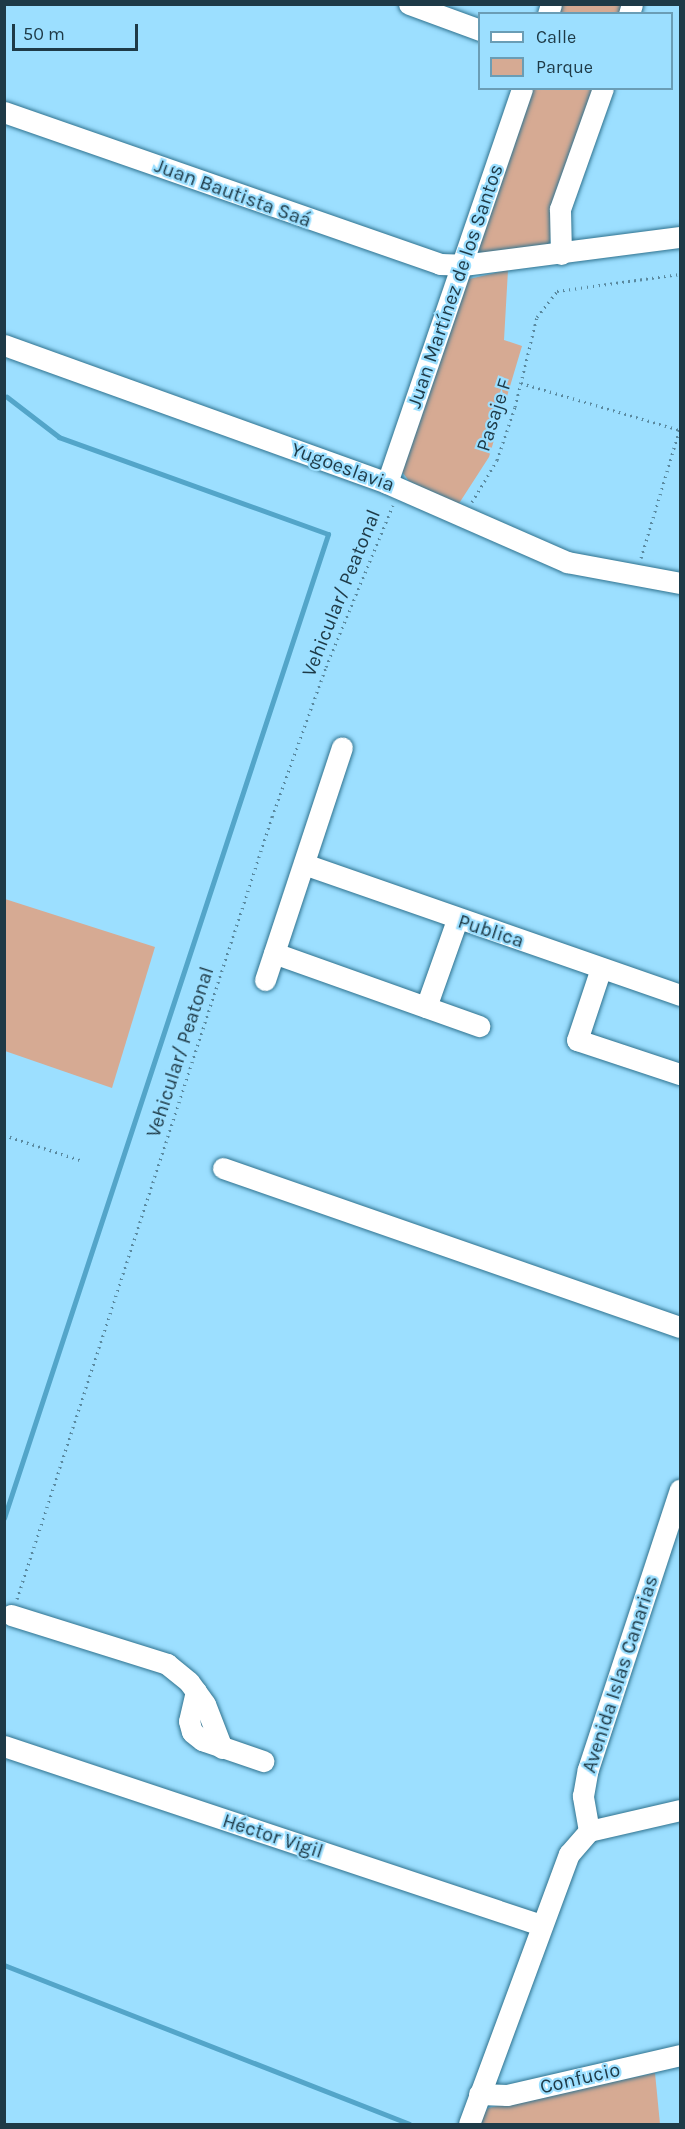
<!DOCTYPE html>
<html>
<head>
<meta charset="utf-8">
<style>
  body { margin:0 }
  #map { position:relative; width:685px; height:2129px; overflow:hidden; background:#9cdfff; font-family:Karla,sans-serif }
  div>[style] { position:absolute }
  .green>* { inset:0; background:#d6aa93 }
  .stream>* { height:5px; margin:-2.5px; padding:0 2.5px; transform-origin:2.5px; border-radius:2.5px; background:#53a5c9 }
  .path>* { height:3px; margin-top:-1.5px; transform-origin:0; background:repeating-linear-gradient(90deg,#5a899f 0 1.5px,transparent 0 6px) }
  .roads { filter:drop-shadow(0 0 2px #2f728f) drop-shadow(0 0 2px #2f728f) }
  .minor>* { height:21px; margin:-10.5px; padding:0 10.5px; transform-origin:10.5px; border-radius:10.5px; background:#fff }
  span { translate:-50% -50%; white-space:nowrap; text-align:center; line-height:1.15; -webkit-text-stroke:4.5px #9cdfff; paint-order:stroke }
  .street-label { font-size:20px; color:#1e3a47 }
  .frame { position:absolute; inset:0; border:6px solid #1e3a47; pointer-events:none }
  .legend { position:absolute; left:478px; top:12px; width:195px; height:78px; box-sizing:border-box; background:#9cdfff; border:2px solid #6a9db5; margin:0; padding:8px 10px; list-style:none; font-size:18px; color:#1e3a47 }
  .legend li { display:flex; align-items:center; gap:12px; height:30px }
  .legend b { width:30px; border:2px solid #6a9db5 }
  .scale { position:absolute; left:12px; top:24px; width:126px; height:27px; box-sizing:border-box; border:3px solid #1e3a47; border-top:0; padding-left:8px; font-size:18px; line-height:21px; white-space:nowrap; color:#1e3a47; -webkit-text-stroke:4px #9cdfff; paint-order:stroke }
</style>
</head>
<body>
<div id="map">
  <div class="green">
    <div style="clip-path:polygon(556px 5px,627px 5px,624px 13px,553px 14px)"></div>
    <div style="clip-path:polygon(526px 89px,597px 89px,554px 217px,549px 246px,476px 254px)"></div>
    <div style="clip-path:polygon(508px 270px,504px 340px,522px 346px,489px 457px,458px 505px,409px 481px,400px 469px,465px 280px)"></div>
    <div style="clip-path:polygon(5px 899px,155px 947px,112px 1088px,5px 1051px)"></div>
    <div style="clip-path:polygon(655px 2073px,660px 2124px,477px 2124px,488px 2108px)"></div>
  </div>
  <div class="stream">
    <div style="left:4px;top:1518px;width:1036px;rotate:-71.77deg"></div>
    <div style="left:328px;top:534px;width:286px;rotate:-160.2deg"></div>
    <div style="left:59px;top:437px;width:66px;rotate:-142.4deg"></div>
    <div style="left:4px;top:1965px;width:435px;rotate:21.4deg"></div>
  </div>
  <div class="path">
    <div style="left:521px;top:383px;width:166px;rotate:16.5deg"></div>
    <div style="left:472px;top:502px;width:49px;rotate:-59.2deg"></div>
    <div style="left:497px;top:460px;width:56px;rotate:-71.2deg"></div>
    <div style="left:515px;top:407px;width:93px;rotate:-76.3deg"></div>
    <div style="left:537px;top:317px;width:33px;rotate:-52deg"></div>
    <div style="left:557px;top:291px;width:124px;rotate:-7.9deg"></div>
    <div style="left:641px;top:558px;width:136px;rotate:-73.3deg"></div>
    <div style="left:4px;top:1135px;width:80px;rotate:18.2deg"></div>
    <div style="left:17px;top:1599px;width:823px;rotate:-71.94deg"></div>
    <div style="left:272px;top:817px;width:159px;rotate:-70.2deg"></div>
    <div style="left:326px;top:667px;width:175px;rotate:-67.5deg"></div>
  </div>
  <div class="roads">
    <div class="minor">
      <div style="left:409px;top:4px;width:76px;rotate:20.1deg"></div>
      <div style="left:548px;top:14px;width:10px;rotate:-73deg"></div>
      <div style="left:629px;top:14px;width:10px;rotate:-73deg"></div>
      <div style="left:4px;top:112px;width:462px;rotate:19.2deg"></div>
      <div style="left:440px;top:264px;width:23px;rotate:2deg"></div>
      <div style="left:463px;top:265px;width:219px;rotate:-7.4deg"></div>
      <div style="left:561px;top:254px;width:45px;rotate:-91.3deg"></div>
      <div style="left:560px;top:209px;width:128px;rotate:-70.4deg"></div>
      <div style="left:4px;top:345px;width:407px;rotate:19.8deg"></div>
      <div style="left:387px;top:483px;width:197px;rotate:23.7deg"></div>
      <div style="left:567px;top:562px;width:115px;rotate:10.5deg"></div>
      <div style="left:387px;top:483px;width:417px;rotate:-71.1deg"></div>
      <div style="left:304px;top:864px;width:398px;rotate:19.2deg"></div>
      <div style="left:274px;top:953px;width:218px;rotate:19.6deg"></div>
      <div style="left:601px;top:968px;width:76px;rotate:108.4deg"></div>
      <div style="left:577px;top:1040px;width:108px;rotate:18.3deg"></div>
      <div style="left:265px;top:980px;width:245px;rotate:-71.7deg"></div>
      <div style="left:426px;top:1007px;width:92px;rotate:-70.4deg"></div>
      <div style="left:223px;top:1168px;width:484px;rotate:19.2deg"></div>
      <div style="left:11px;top:1615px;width:164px;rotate:17.4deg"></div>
      <div style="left:167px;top:1664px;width:28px;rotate:39deg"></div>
      <div style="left:189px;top:1682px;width:27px;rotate:54deg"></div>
      <div style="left:205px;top:1704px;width:47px;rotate:68.9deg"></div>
      <div style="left:196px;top:1691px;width:31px;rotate:103deg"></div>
      <div style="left:189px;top:1721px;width:11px;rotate:75deg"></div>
      <div style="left:192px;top:1732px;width:13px;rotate:39deg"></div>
      <div style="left:202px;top:1740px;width:65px;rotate:19deg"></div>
      <div style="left:4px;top:1746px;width:566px;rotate:18.43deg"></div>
      <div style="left:589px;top:1831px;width:36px;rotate:-100deg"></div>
      <div style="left:583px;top:1796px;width:27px;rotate:-80deg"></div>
      <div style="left:588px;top:1769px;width:294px;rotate:-71.8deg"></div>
      <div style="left:479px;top:2094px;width:28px;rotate:2deg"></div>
      <div style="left:507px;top:2095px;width:178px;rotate:-13deg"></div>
      <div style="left:469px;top:2124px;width:288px;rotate:-69.7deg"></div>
      <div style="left:569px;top:1854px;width:30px;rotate:-49deg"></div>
      <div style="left:589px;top:1831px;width:93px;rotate:-13deg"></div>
    </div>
  </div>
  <div class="street-label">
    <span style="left:233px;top:193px;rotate:20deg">Juan Bautista Saá</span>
    <span style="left:455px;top:286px;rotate:-71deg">Juan Martínez de los Santos</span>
    <span style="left:494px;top:415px;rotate:-72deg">Pasaje F</span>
    <span style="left:343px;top:467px;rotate:20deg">Yugoeslavia</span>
    <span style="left:341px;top:593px;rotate:-68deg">Vehicular/ Peatonal</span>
    <span style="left:491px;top:931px;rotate:18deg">Publica</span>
    <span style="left:180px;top:1052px;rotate:-72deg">Vehicular/ Peatonal</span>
    <span style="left:620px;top:1674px;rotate:-72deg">Avenida Islas Canarias</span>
    <span style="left:273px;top:1836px;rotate:18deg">Héctor Vigil</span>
    <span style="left:580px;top:2078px;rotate:-13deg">Confucio</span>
  </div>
  <div class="frame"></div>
  <ul class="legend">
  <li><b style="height:8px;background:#fff"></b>Calle</li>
  <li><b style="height:16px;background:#d6aa93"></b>Parque</li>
  </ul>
  <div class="scale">50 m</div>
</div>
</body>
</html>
